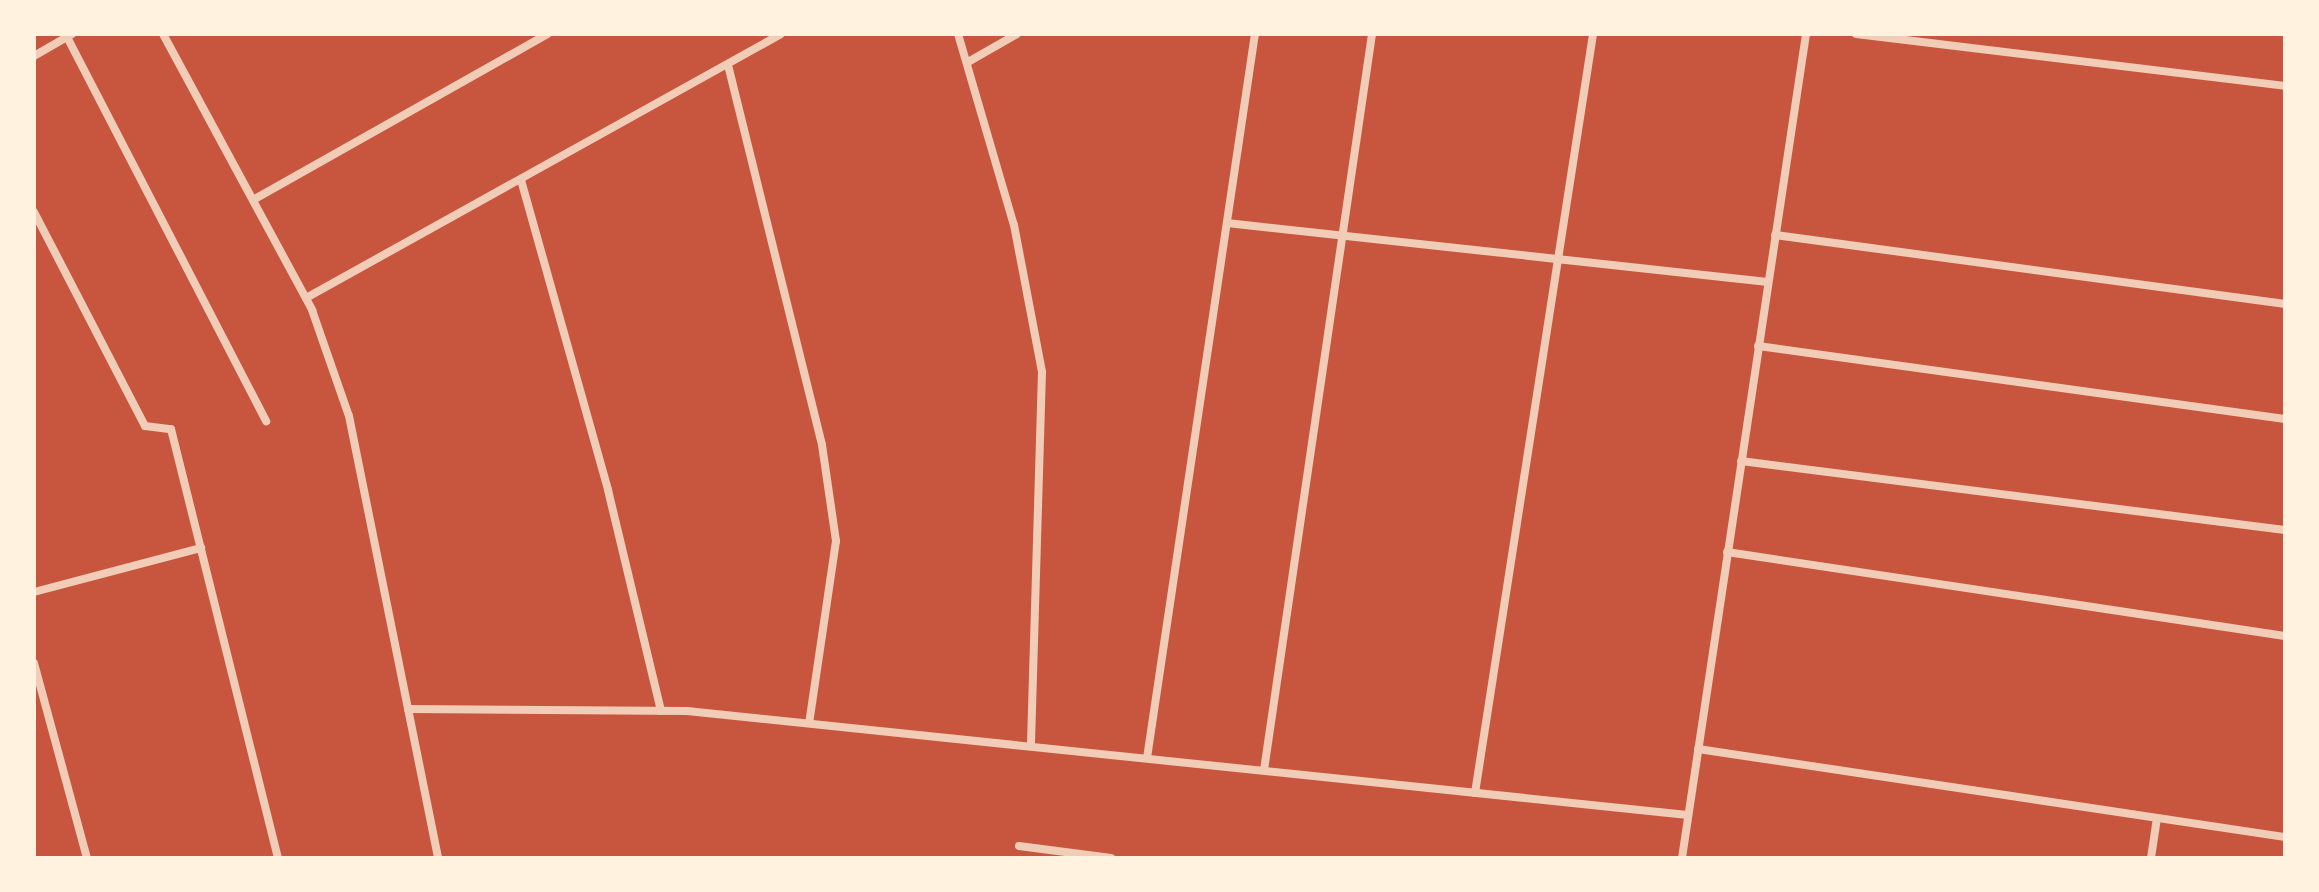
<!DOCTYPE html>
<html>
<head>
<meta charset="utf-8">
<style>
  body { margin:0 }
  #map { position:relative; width:2319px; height:892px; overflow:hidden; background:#c8553d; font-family:"Alegreya Sans",sans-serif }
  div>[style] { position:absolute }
  .minor>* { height:8px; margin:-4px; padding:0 4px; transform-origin:4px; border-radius:4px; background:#f1ccb7 }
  span { translate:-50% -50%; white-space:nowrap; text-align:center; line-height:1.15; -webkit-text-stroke:8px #fff3e0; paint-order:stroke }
  .frame { position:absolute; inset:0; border:36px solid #fff3e0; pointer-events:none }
</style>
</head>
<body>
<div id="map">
  <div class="minor">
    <div style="left:163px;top:34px;width:314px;rotate:61.6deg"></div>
    <div style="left:312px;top:310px;width:112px;rotate:70.8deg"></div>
    <div style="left:349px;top:416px;width:451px;rotate:78.6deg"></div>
    <div style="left:958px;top:34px;width:199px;rotate:73.7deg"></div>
    <div style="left:1014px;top:225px;width:150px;rotate:79.2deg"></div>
    <div style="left:1042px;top:372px;width:374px;rotate:91.7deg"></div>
    <div style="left:1856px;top:34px;width:432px;rotate:6.9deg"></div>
    <div style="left:67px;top:37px;width:433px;rotate:62.6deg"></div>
    <div style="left:34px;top:56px;width:44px;rotate:-30.1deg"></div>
    <div style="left:968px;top:62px;width:56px;rotate:-29.7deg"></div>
    <div style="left:728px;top:65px;width:391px;rotate:76.1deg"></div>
    <div style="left:822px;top:445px;width:97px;rotate:81.7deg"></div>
    <div style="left:836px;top:541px;width:184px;rotate:98.4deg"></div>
    <div style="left:521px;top:180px;width:322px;rotate:74.3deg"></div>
    <div style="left:608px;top:490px;width:227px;rotate:76.5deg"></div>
    <div style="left:253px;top:200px;width:338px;rotate:-29.4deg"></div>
    <div style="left:34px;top:212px;width:241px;rotate:62.6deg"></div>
    <div style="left:145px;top:426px;width:26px;rotate:7deg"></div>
    <div style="left:171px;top:429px;width:442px;rotate:76deg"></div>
    <div style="left:1227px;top:223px;width:544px;rotate:6.22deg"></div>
    <div style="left:1775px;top:235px;width:515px;rotate:7.7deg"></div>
    <div style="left:306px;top:298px;width:543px;rotate:-29.06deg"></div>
    <div style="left:1758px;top:346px;width:532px;rotate:7.89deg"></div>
    <div style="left:1741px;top:461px;width:548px;rotate:7.23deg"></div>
    <div style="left:1727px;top:552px;width:564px;rotate:8.56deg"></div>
    <div style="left:34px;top:592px;width:173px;rotate:-14.8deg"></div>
    <div style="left:34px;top:663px;width:202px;rotate:74.8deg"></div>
    <div style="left:408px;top:709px;width:279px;rotate:0.4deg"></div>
    <div style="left:687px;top:711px;width:1006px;rotate:5.93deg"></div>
    <div style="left:1698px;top:749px;width:594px;rotate:8.53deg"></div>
    <div style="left:1147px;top:758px;width:732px;rotate:-81.52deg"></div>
    <div style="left:1264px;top:770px;width:744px;rotate:-81.65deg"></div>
    <div style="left:1475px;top:793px;width:768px;rotate:-81.16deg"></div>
    <div style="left:1019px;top:846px;width:93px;rotate:7.4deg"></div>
    <div style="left:1682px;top:858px;width:833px;rotate:-81.44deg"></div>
    <div style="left:2151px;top:858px;width:40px;rotate:-81.5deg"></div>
  </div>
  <div class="frame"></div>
</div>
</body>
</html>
